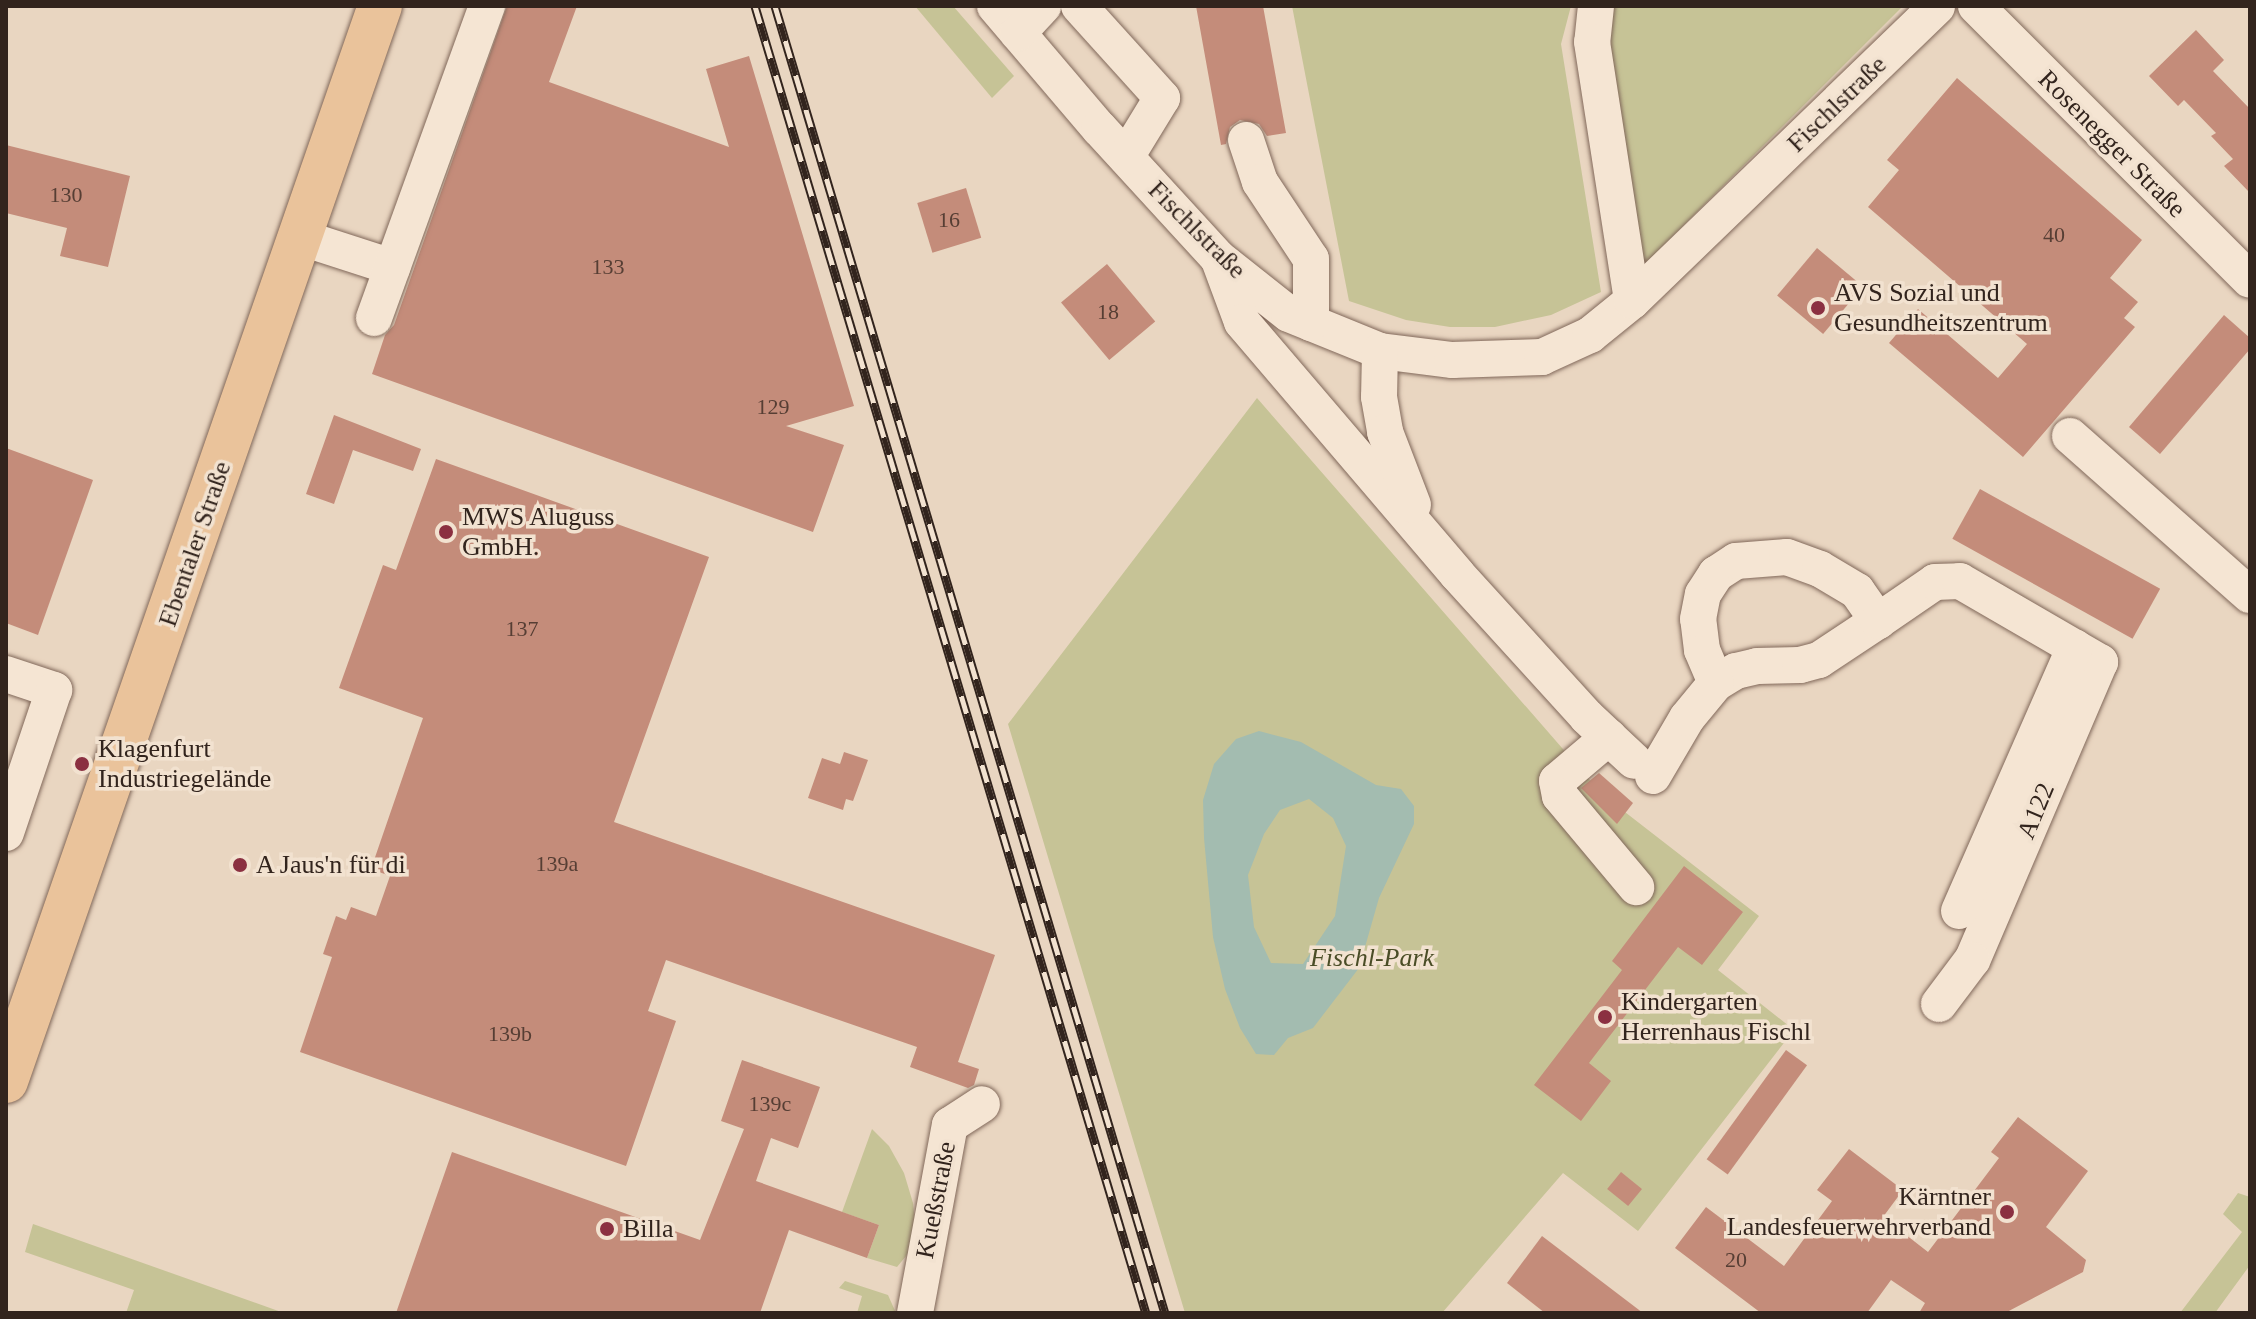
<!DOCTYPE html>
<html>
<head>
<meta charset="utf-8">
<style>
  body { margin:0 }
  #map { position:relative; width:2256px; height:1319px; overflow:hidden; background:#e9d6c1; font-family:"Times New Roman",serif }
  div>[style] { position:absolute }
  .green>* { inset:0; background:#c6c396 }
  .water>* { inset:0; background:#a3bcb0 }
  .building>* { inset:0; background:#c48c7a; transform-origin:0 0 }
  .roads { filter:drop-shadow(0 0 2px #81685a) drop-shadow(0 0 2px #81685a) }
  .minor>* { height:36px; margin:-18px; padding:0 18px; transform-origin:18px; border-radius:18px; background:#f5e5d3 }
  .major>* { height:44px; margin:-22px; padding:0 22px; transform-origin:22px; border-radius:22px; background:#eac39b }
  .rail>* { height:9px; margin-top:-4.5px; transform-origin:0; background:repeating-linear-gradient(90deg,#f2e2d0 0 18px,#32241d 0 36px); box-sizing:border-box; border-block:2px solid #32241d }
  .dots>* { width:22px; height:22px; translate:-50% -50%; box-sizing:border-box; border:4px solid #f2e2d0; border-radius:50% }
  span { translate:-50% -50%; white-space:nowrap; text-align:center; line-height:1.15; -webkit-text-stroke:7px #f2e2d0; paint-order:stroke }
  .number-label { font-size:22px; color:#563e34 }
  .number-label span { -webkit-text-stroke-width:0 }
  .street-label { font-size:26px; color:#32241d }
  .poi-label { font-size:26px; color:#32241d }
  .left { translate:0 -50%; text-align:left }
  .right { translate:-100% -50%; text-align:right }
  .park-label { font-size:26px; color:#4a4d26; font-style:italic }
  .frame { position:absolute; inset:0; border:8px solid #32241d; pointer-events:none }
</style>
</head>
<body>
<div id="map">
  <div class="green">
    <div style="clip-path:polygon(915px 6px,953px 6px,1014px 76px,992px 98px)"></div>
    <div style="clip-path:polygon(1292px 6px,1571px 6px,1561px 44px,1601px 292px,1551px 315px,1495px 327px,1450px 327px,1406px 320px,1349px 301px)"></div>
    <div style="clip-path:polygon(1610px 6px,1903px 6px,1640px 269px,1600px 40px)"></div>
    <div style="clip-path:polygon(1257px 398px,1603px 795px,1759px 916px,1718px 970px,1794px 1030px,1638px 1231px,1563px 1173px,1442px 1313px,1185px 1313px,1008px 724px)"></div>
    <div style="clip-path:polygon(872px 1129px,889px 1146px,904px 1173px,913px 1203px,916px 1230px,911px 1250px,897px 1267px,867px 1258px,879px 1225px,842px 1212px)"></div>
    <div style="clip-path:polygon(2238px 1193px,2250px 1197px,2250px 1265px,2215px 1313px,2180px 1313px,2242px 1232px,2223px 1214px)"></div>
    <div style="clip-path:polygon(33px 1224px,284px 1313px,126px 1313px,134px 1290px,25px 1252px)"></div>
    <div style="clip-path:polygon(845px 1281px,888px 1295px,896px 1313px,857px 1313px,862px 1296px,839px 1288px)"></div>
  </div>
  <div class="water">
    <div style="clip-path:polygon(evenodd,1259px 731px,1301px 742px,1376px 785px,1401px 789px,1414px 806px,1414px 824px,1379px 898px,1359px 968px,1313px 1028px,1288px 1038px,1274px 1055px,1256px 1054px,1240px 1028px,1225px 989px,1213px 937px,1204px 838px,1203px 800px,1214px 764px,1236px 739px,1259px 731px,1309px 799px,1333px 818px,1346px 846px,1335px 916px,1303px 964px,1271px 963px,1254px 927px,1248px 875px,1264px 834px,1280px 810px,1309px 799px)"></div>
  </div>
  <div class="building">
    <div style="clip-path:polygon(507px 6px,577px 6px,549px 82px,729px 147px,706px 69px,749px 56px,854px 406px,786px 426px,844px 445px,813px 532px,372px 374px,385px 335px,394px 325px)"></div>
    <div style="clip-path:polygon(1196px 6px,1263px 6px,1286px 133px,1267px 136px,1259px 124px,1240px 120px,1230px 127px,1226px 144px,1221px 145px)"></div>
    <div style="clip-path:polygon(2196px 30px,2224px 60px,2213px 71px,2250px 109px,2250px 193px,2224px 166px,2233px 159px,2211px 136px,2216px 133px,2184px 100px,2178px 106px,2149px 76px)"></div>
    <div style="clip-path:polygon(1957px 78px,2142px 240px,2110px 278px,2138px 302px,2124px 318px,2135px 327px,2023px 457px,1889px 343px,1918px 309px,1998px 378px,2027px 344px,1868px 207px,1899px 170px,1887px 160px)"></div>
    <div style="clip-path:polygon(6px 145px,130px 176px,108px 267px,60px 256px,67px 228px,6px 213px)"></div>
    <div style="left:966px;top:188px;width:52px;height:51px;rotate:73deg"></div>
    <div style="left:1817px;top:248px;width:60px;height:62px;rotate:40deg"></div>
    <div style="left:1107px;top:264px;width:75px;height:60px;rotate:50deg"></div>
    <div style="clip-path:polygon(2224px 315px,2250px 338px,2250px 349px,2160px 454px,2129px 427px)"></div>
    <div style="clip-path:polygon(334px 415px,421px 449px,413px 471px,353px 450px,334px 504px,306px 494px)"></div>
    <div style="clip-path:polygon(6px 448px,93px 480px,38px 635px,6px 623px)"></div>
    <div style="clip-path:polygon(436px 459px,709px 557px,614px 822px,995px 955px,958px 1062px,979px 1069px,974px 1085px,968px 1088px,910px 1067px,917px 1047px,666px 960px,648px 1011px,676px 1021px,626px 1166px,300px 1052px,332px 957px,323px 954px,336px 916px,346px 920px,351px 907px,376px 916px,390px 876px,371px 869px,423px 718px,339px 688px,383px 565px,396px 570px)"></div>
    <div style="left:1980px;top:489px;width:206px;height:57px;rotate:29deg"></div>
    <div style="clip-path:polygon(844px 752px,868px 760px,853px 801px,846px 799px,843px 810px,808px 798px,822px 758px,840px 764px)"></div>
    <div style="clip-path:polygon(1599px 773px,1633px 803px,1617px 824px,1581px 788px)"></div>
    <div style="clip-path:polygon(1684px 866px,1743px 912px,1702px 965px,1678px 947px,1589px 1063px,1611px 1081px,1581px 1121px,1534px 1085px,1622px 970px,1612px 961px)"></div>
    <div style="left:1786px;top:1050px;width:26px;height:135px;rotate:36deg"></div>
    <div style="clip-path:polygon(742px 1060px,820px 1087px,798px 1148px,771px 1138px,756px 1181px,879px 1225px,867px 1258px,789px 1230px,760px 1313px,396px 1313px,452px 1152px,700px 1240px,744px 1129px,721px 1121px)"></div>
    <div style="clip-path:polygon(2018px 1117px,2088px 1171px,2046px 1227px,2086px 1260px,2083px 1272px,2005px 1313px,1919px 1313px,1925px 1303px,1891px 1280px,1867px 1313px,1761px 1313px,1675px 1248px,1706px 1207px,1784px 1266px,1832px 1201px,1817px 1190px,1849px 1149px,1903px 1190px,1883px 1217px,1928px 1252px,1999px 1158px,1991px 1152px)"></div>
    <div style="left:1621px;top:1172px;width:27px;height:22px;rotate:39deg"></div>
    <div style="clip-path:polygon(1542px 1236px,1643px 1313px,1545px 1313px,1507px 1283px)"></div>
  </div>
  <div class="roads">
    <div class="minor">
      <div style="left:995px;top:6px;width:160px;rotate:49.6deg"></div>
      <div style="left:1099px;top:128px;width:176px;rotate:47.5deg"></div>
      <div style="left:1218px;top:258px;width:90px;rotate:38.3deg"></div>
      <div style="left:1289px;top:314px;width:98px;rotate:22.1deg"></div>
      <div style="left:1380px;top:351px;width:73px;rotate:7.1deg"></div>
      <div style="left:1452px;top:360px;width:90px;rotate:-1.9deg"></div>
      <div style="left:1542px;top:357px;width:53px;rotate:-24.6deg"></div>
      <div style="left:1590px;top:335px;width:54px;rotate:-39deg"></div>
      <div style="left:1632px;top:301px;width:424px;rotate:-44deg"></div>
      <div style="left:1079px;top:6px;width:124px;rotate:47.9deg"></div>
      <div style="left:1162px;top:98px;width:69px;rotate:121.4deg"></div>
      <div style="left:1596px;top:6px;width:36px;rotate:96deg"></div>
      <div style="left:1592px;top:42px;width:262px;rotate:81.2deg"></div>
      <div style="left:1976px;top:6px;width:387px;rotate:45deg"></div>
      <div style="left:1018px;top:33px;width:37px;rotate:-47deg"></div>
      <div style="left:1246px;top:140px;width:44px;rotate:71.6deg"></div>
      <div style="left:1260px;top:182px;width:92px;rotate:56.5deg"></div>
      <div style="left:1311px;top:259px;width:64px;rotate:90deg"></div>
      <div style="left:299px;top:237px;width:98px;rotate:17.9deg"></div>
      <div style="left:1219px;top:260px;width:66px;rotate:69.6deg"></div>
      <div style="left:1242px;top:322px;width:331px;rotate:49.5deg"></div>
      <div style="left:1457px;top:574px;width:193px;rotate:47.7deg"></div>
      <div style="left:1587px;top:717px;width:64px;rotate:43.1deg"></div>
      <div style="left:374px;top:318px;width:332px;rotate:-70.1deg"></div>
      <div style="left:1380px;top:351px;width:46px;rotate:91.2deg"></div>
      <div style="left:1379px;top:397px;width:36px;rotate:80deg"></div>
      <div style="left:1385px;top:432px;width:78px;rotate:69deg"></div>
      <div style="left:2070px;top:436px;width:240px;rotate:41.5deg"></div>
      <div style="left:6px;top:674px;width:51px;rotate:18.4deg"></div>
      <div style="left:54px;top:690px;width:151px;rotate:108.6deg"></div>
      <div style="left:1716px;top:683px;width:23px;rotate:-31deg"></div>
      <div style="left:1736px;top:671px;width:22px;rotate:-13deg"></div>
      <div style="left:1757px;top:666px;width:43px;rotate:-1.3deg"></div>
      <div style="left:1800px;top:665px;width:20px;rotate:-15deg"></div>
      <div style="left:1819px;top:660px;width:71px;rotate:-33.5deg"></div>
      <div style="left:1609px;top:737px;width:68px;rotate:139.8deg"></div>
      <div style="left:1557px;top:781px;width:15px;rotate:79deg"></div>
      <div style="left:1560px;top:796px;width:119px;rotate:50.1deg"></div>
      <div style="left:1653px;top:776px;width:67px;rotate:-59.6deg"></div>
      <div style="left:1687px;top:718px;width:45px;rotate:-50.4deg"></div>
      <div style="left:1716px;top:683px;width:36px;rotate:-113deg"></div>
      <div style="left:1702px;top:650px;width:31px;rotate:-97deg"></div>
      <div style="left:1698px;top:619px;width:25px;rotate:-79deg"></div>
      <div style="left:1703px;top:594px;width:24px;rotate:-57deg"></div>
      <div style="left:1716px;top:574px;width:24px;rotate:-33deg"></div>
      <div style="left:1736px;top:561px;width:51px;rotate:-4.5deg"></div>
      <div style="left:1787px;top:557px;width:35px;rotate:20deg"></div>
      <div style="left:1820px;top:569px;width:43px;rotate:30.7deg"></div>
      <div style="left:1857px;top:591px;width:37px;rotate:55deg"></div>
      <div style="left:1878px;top:621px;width:69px;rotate:-34.4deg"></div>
      <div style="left:1935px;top:582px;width:25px;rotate:-2deg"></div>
      <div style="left:1960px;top:581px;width:162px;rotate:30.1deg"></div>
      <div style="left:2100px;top:662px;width:324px;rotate:113.2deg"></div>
      <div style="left:1972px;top:960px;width:55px;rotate:126.9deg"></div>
      <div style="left:1959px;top:911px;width:288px;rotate:-66.3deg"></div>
      <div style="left:915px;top:1313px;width:191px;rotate:-79.5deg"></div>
      <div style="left:950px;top:1125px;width:38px;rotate:-33deg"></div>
    </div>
    <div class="major">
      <div style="left:6px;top:1081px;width:1138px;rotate:-70.82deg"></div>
    </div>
  </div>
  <div class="rail">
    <div style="left:755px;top:6px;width:1364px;rotate:73.35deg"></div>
    <div style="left:775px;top:6px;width:1364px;rotate:73.39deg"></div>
  </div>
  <div class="dots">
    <div style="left:1818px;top:308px;background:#8b3041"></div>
    <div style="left:446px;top:532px;background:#8b3041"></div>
    <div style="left:82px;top:764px;background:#8b3041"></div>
    <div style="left:240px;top:865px;background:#8b3041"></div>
    <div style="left:1605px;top:1017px;background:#8b3041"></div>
    <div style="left:2007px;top:1212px;background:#8b3041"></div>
    <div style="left:607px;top:1229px;background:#8b3041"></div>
  </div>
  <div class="number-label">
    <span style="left:66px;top:195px">130</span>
    <span style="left:949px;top:220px">16</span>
    <span style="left:2054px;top:235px">40</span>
    <span style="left:608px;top:267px">133</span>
    <span style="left:1108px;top:312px">18</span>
    <span style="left:773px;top:407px">129</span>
    <span style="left:522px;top:629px">137</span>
    <span style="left:557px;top:864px">139a</span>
    <span style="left:510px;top:1034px">139b</span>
    <span style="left:770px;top:1104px">139c</span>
    <span style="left:1736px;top:1260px">20</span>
  </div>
  <div class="street-label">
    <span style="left:1837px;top:104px;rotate:-44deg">Fischlstraße</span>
    <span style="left:2112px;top:144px;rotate:45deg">Rosenegger Straße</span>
    <span style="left:1197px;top:230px;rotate:45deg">Fischlstraße</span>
    <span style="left:195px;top:544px;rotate:-71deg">Ebentaler Straße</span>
    <span style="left:2036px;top:811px;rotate:-67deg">A122</span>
    <span style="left:936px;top:1200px;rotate:-79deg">Kueßstraße</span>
  </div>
  <div class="poi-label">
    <span class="left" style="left:1834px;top:308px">AVS Sozial und<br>Gesundheitszentrum</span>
    <span class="left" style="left:462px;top:532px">MWS Aluguss<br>GmbH.</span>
    <span class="left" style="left:98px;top:764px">Klagenfurt<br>Industriegelände</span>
    <span class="left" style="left:256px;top:865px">A Jaus'n für di</span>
    <span class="left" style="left:1621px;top:1017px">Kindergarten<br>Herrenhaus Fischl</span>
    <span class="right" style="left:1991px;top:1212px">Kärntner<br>Landesfeuerwehrverband</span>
    <span class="left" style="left:623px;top:1229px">Billa</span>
  </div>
  <div class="park-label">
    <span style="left:1372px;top:958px">Fischl-Park</span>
  </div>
  <div class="frame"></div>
</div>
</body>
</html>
